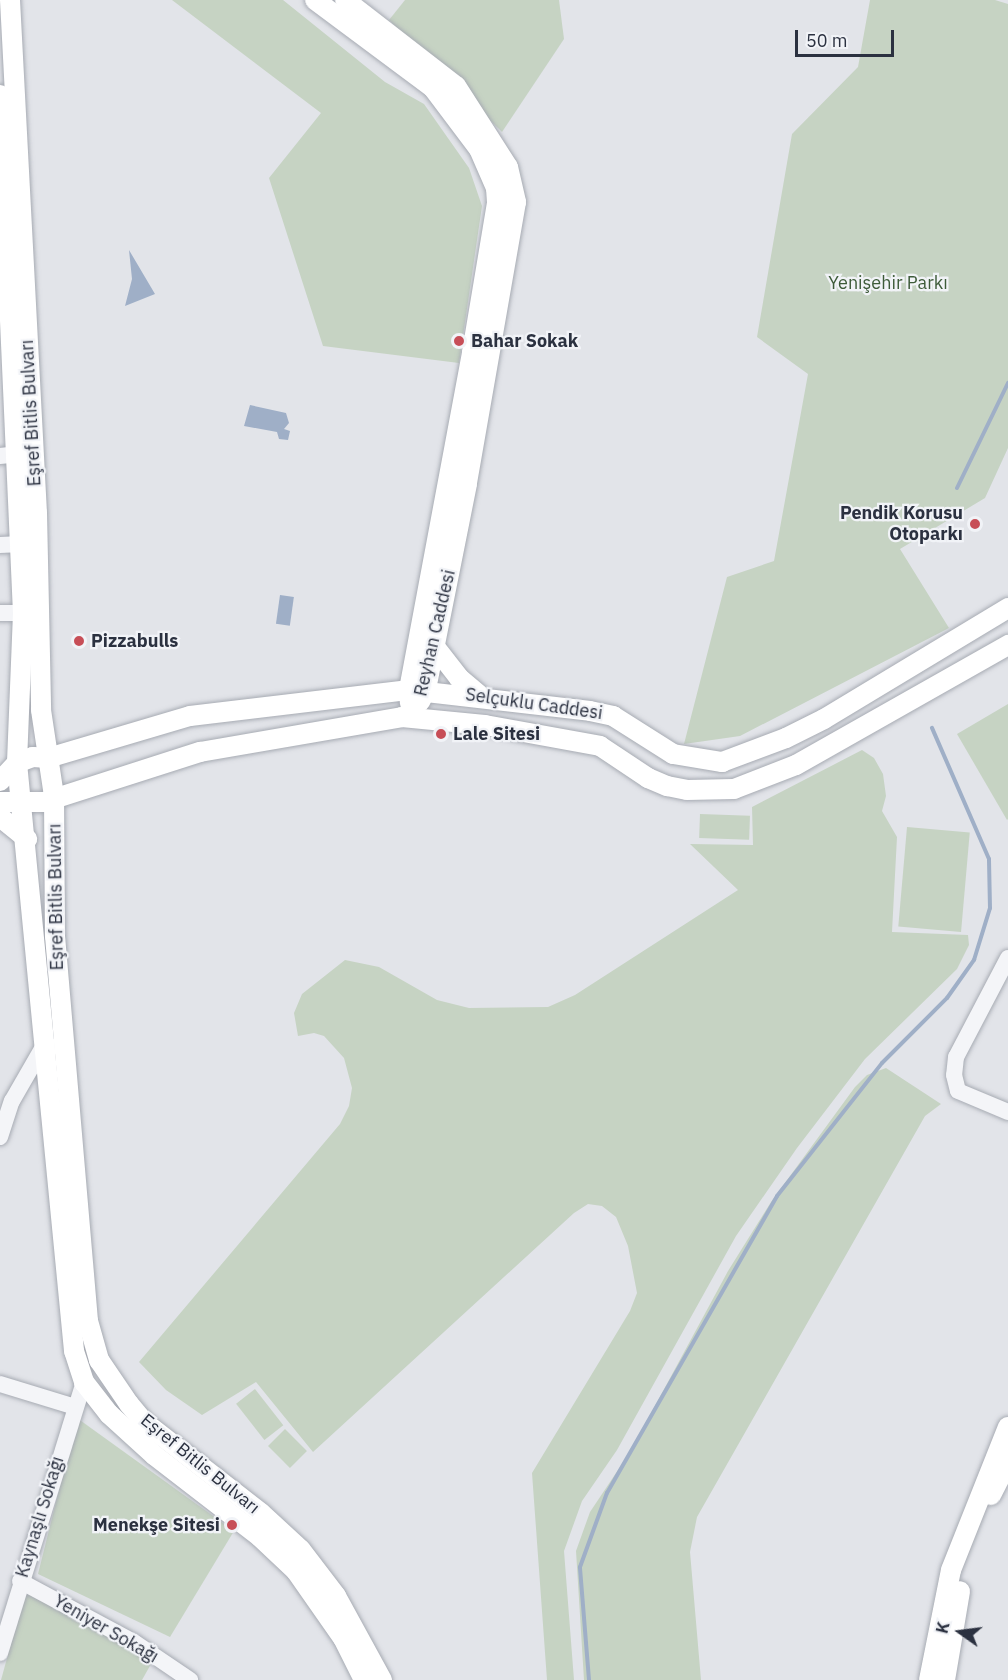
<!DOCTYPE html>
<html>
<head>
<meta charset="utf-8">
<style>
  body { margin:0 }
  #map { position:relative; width:1008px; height:1680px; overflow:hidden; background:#e2e4e9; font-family:"IBM Plex Sans",sans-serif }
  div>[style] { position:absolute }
  .green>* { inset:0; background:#c6d3c3; transform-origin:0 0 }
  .water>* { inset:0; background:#9fafc7; transform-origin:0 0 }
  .stream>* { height:4px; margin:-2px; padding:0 2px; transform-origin:2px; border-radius:2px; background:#9fafc7 }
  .roads { filter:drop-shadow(0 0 2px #a7abb3) drop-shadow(0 0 2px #a7abb3) }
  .minor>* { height:16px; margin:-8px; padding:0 8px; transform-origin:8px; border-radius:8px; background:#f4f5f8 }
  .major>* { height:20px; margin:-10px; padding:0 10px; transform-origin:10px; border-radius:10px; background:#fff }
  .dots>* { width:16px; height:16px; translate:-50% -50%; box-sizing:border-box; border:3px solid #f1f3f7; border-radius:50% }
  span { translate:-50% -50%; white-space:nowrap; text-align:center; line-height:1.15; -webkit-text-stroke:4.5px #f1f3f7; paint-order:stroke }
  .park-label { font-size:18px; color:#3d5b39 }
  .poi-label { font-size:18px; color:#2b3140; font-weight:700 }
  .left { translate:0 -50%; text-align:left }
  .right { translate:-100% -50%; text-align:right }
  .street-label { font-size:18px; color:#2b3140 }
  .north { position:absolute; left:930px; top:1602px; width:60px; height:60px; -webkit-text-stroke:4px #f1f3f7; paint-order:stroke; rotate:284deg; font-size:16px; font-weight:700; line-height:24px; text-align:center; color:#2b3140 }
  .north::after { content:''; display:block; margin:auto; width:21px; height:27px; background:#2b3140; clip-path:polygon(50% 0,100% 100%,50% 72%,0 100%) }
  .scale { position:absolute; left:795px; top:30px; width:99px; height:27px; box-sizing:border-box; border:3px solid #2b3140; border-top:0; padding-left:8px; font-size:18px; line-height:21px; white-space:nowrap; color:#2b3140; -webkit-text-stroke:4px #f1f3f7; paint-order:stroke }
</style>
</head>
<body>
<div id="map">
  <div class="green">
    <div style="clip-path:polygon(172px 0,283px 0,385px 82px,424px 104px,469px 168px,482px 206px,459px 363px,323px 346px,269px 178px,321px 113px)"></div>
    <div style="clip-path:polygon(405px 0,559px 0,564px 39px,502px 132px,389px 20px)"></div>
    <div style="clip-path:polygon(870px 0,995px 0,1008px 4px,1008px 448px,985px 498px,900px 549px,949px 628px,740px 736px,684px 744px,727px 577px,774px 561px,808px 374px,757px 337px,792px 134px,858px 67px)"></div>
    <div style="clip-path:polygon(1008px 704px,1008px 819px,1007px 820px,957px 734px)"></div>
    <div style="clip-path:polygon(862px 750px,874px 758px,883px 774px,886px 796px,882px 811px,897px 837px,892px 932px,968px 935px,969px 945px,957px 969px,865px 1059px,797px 1148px,736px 1236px,617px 1450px,582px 1501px,564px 1551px,574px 1680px,547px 1680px,532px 1473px,630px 1311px,637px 1293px,628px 1246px,616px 1217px,602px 1206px,588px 1204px,574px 1213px,313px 1452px,256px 1382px,202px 1415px,166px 1390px,139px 1362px,340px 1124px,349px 1106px,352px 1088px,344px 1058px,324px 1036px,314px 1033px,298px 1036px,294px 1013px,302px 994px,345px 960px,379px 967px,437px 1000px,469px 1008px,548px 1007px,575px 995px,738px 890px,690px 844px,753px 845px,752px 807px)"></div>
    <div style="left:700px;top:814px;width:50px;height:24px;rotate:2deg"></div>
    <div style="left:907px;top:827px;width:63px;height:100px;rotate:5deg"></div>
    <div style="clip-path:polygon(886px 1068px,941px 1104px,925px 1116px,697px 1517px,690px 1552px,701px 1680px,584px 1680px,576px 1551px,590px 1512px,630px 1452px,728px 1271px,771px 1202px,855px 1087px,867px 1075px)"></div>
    <div style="left:255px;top:1389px;width:46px;height:24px;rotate:52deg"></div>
    <div style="clip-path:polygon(77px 1418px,234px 1531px,170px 1637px,38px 1574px)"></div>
    <div style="left:285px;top:1429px;width:31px;height:24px;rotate:45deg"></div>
    <div style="clip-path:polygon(25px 1593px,156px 1655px,142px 1680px,1px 1680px)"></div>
  </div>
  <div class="water">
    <div style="clip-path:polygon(129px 250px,155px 294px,125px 306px,132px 279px)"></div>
    <div style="clip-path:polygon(250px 405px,286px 413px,289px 423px,284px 429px,290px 431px,288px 440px,279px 439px,277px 432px,244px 426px)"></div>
    <div style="left:280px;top:595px;width:14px;height:29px;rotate:8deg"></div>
  </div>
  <div class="stream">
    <div style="left:957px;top:488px;width:117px;rotate:-64.1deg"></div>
    <div style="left:589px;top:1680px;width:113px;rotate:-94.6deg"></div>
    <div style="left:580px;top:1567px;width:79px;rotate:-70deg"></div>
    <div style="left:607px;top:1493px;width:342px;rotate:-60.2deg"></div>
    <div style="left:777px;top:1196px;width:169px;rotate:-51.7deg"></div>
    <div style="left:882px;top:1063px;width:92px;rotate:-45deg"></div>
    <div style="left:947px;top:998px;width:47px;rotate:-54.6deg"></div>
    <div style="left:974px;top:960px;width:54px;rotate:-72.9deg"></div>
    <div style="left:990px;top:908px;width:49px;rotate:-91.2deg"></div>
    <div style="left:989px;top:859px;width:143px;rotate:-113.5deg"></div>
  </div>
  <div class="roads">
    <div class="minor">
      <div style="left:0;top:456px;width:19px;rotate:-6deg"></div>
      <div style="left:0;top:545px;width:21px;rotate:-3deg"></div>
      <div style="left:0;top:613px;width:23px"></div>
      <div style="left:1008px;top:958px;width:112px;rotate:117.7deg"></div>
      <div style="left:956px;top:1057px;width:18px;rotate:96deg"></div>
      <div style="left:954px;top:1075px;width:16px;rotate:76deg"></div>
      <div style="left:958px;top:1091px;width:54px;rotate:22.8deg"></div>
      <div style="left:0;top:1137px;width:38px;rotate:-72deg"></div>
      <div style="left:12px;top:1101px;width:62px;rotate:-60.1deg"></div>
      <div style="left:43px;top:1047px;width:7px;rotate:-8deg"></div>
      <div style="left:0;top:1384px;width:78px;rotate:17deg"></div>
      <div style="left:20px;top:1581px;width:129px;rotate:28.2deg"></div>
      <div style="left:134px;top:1642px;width:68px;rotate:34.2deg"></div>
      <div style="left:0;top:1653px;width:284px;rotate:-72.8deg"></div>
    </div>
    <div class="major">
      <div style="left:10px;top:0;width:514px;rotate:86.99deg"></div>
      <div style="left:37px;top:513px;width:197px;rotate:88.8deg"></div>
      <div style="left:41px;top:710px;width:87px;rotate:81.4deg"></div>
      <div style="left:54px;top:796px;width:140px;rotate:89.6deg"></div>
      <div style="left:55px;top:936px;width:386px;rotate:85.1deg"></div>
      <div style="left:88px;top:1321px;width:41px;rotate:74.2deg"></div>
      <div style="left:99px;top:1360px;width:53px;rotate:55.7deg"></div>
      <div style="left:129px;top:1404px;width:23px;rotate:50deg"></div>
      <div style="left:144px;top:1422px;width:148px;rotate:37.9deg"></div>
      <div style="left:261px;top:1513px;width:54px;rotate:42.8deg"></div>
      <div style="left:301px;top:1550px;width:58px;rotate:52.7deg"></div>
      <div style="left:336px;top:1596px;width:96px;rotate:61.3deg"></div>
      <div style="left:315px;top:0;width:147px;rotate:36.7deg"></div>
      <div style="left:433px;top:88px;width:76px;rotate:53deg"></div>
      <div style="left:479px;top:149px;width:43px;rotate:66.4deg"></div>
      <div style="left:496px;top:188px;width:15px;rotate:86deg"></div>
      <div style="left:497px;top:203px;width:152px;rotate:99.5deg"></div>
      <div style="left:472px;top:353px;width:343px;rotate:100.6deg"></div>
      <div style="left:409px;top:690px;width:13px;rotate:86deg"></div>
      <div style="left:345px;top:0;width:140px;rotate:37.8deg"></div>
      <div style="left:456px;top:86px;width:96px;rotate:57.3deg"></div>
      <div style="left:508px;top:167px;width:36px;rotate:77deg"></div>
      <div style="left:516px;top:202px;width:286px;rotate:99.9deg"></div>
      <div style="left:467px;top:484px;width:210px;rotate:101.3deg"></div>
      <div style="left:426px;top:690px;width:13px;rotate:117deg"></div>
      <div style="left:0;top:95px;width:519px;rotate:87.46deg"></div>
      <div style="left:23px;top:613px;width:150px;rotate:92.3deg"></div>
      <div style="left:17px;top:763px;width:591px;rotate:84.46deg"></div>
      <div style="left:74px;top:1351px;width:33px;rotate:72deg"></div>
      <div style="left:84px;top:1382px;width:41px;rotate:52deg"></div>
      <div style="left:109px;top:1414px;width:61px;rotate:42.3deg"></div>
      <div style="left:154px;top:1455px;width:134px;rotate:37.7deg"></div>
      <div style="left:260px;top:1537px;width:50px;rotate:43.4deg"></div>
      <div style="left:296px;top:1571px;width:82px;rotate:55deg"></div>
      <div style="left:343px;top:1638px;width:47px;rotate:63.4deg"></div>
      <div style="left:435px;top:647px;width:39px;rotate:52deg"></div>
      <div style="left:459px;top:678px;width:26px;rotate:40deg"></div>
      <div style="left:0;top:781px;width:25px;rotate:-47deg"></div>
      <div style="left:17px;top:763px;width:17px;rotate:-21deg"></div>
      <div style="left:33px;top:757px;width:15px;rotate:4deg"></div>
      <div style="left:48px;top:758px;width:148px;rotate:-16.5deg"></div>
      <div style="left:190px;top:716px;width:221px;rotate:-6.8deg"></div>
      <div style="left:409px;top:690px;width:182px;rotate:6.6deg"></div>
      <div style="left:590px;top:711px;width:24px;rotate:12deg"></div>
      <div style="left:613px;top:716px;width:71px;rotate:32.3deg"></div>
      <div style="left:673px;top:754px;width:50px;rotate:9.3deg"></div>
      <div style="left:722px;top:762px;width:68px;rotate:-20.6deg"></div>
      <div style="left:786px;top:738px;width:42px;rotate:-26.6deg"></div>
      <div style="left:824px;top:719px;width:215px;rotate:-31.1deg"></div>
      <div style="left:0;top:802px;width:44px"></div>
      <div style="left:44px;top:802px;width:164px;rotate:-17.8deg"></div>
      <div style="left:200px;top:752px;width:205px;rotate:-9.8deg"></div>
      <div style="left:402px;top:717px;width:83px;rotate:5.5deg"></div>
      <div style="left:485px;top:725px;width:117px;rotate:10.3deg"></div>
      <div style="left:600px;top:746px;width:58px;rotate:33.7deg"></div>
      <div style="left:648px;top:778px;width:21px;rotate:23deg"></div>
      <div style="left:667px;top:786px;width:20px;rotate:11deg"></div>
      <div style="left:687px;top:790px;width:47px;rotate:-1.2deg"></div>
      <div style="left:734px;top:789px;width:66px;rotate:-21.2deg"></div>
      <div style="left:796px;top:765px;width:244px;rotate:-29.5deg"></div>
      <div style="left:0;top:817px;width:35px;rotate:39deg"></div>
      <div style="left:991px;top:1495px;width:37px;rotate:-63deg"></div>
      <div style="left:929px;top:1680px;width:112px;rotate:-78.7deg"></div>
      <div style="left:951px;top:1570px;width:154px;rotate:-68.3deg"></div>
      <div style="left:945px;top:1680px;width:90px;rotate:-80.4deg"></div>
    </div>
  </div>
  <div class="dots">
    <div style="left:459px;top:341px;background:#c74e57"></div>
    <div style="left:975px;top:524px;background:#c74e57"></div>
    <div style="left:79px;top:641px;background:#c74e57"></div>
    <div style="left:441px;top:734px;background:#c74e57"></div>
    <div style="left:232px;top:1525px;background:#c74e57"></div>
  </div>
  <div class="park-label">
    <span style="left:888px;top:283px">Yenişehir Parkı</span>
  </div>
  <div class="poi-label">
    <span class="left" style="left:471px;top:341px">Bahar Sokak</span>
    <span class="right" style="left:963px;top:524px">Pendik Korusu<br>Otoparkı</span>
    <span class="left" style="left:91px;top:641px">Pizzabulls</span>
    <span class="left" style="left:453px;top:734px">Lale Sitesi</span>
    <span class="right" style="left:220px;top:1525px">Menekşe Sitesi</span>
  </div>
  <div class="street-label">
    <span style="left:31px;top:413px;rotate:-93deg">Eşref Bitlis Bulvarı</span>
    <span style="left:435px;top:633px;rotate:-77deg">Reyhan Caddesi</span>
    <span style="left:534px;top:704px;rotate:8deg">Selçuklu Caddesi</span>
    <span style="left:56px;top:897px;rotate:-91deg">Eşref Bitlis Bulvarı</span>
    <span style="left:200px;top:1464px;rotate:39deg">Eşref Bitlis Bulvarı</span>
    <span style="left:40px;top:1517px;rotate:-73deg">Kaynaşlı Sokağı</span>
    <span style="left:106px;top:1629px;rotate:30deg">Yeniyer Sokağı</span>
  </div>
  <div class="north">K</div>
  <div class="scale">50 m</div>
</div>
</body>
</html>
